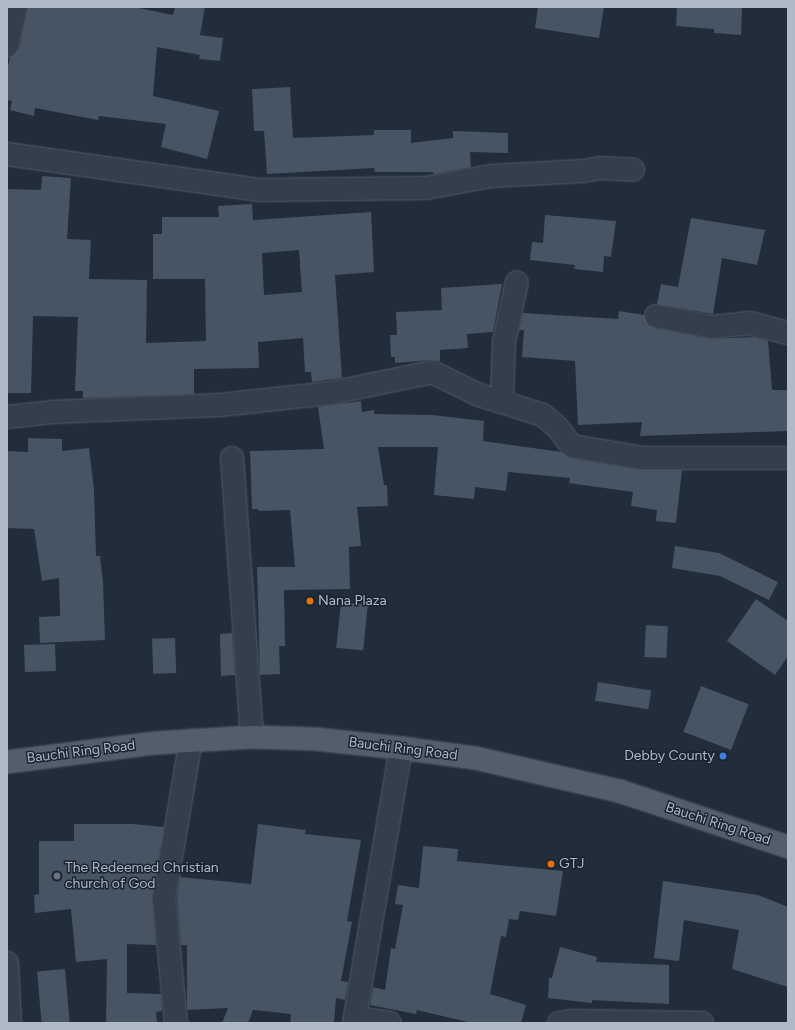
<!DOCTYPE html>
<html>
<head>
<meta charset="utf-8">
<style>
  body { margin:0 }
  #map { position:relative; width:795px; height:1030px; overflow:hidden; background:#212d3a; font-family:Figtree,sans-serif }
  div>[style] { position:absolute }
  .building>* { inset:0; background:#475464; transform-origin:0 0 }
  .roads { filter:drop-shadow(0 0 1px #535d68) drop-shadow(0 0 1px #535d68) }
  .minor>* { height:22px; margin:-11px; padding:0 11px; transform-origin:11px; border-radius:11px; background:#353f4b }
  .primary>* { height:22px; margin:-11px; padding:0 11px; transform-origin:11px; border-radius:11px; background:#535e6b }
  .dots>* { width:11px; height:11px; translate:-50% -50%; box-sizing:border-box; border:2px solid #1a242f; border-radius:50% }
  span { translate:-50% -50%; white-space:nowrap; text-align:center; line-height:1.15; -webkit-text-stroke:3px #1a242f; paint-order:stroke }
  .poi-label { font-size:14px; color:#b0bac7 }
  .left { translate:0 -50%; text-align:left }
  .right { translate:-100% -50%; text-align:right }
  .street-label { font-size:14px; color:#b0bac7 }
  .frame { position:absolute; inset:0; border:8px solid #b0bac7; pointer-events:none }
</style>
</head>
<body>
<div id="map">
  <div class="building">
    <div style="clip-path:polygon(28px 7px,134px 7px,173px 15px,175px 7px,205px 7px,200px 35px,223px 38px,220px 61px,199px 59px,200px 55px,157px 47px,153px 96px,219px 111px,207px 159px,161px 147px,166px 124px,99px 116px,98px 120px,35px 108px,34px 116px,10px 110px,12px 101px,7px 100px,7px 70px,10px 58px,19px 49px)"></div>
    <div style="clip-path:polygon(538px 7px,604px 7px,599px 38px,535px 28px)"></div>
    <div style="clip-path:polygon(677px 7px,742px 7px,741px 35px,714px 33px,714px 29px,676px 26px)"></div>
    <div style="clip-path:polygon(290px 87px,293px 138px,374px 135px,374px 130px,411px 130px,411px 143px,453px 138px,453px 131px,508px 133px,508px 153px,470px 152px,471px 167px,434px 174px,433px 172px,375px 172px,374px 168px,267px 174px,264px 131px,254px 131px,252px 89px)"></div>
    <div style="clip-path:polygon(evenodd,42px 176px,71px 178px,67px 239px,91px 240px,89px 279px,147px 280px,146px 343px,206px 341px,205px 279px,153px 279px,153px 234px,162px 234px,162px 217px,219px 217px,218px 206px,252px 204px,253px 220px,371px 212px,374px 272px,335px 275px,342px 378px,312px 382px,311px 372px,305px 372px,303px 338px,258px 342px,259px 368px,194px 369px,194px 394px,83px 398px,83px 391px,75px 391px,78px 317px,33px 316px,31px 393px,7px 393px,7px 189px,41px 190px,42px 176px,299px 250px,302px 292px,264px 295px,262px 253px,299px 250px)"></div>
    <div style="clip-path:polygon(545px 215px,616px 221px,611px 257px,604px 256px,603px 272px,574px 269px,575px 265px,530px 260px,532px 242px,543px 243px)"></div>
    <div style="clip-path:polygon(691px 218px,765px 230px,757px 265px,722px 258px,713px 314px,657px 304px,661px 284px,678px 287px)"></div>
    <div style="clip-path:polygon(502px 284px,493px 332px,467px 334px,468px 348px,440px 350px,440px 361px,430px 360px,395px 363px,395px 357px,391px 357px,390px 335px,397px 335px,396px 312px,442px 310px,441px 288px)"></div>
    <div style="clip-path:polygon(619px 311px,644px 315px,648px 325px,654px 328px,710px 339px,754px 337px,768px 341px,772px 390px,788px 390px,788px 431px,640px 436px,642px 422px,578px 425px,575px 361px,522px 357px,524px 330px,519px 330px,523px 313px,618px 319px)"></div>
    <div style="clip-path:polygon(361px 401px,362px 412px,374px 410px,374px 414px,432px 415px,484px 421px,483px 441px,561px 452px,570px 458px,640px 470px,682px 470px,676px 523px,656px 521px,657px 510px,631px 506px,633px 492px,569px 483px,570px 478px,508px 472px,506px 491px,475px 487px,474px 499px,434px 495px,438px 447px,378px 447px,384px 485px,387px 485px,388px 506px,357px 507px,361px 546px,349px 547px,350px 589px,284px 590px,285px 646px,279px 646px,280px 674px,260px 675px,257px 567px,295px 567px,290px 510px,259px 511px,258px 509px,252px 509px,250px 451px,324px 449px,318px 407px)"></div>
    <div style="clip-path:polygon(28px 438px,62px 439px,62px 451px,89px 448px,94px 490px,96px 556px,100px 556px,103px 582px,105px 640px,40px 643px,39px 617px,60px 616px,59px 578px,42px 581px,34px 529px,7px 528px,7px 451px,28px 452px)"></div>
    <div style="clip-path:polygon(675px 546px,719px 553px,778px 582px,769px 600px,720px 576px,672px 568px)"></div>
    <div style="clip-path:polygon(756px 599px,788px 621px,788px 656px,775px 675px,727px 641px)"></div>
    <div style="left:341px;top:602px;width:27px;height:46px;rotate:6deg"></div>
    <div style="left:646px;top:625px;width:22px;height:32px;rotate:3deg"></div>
    <div style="clip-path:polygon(232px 633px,235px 675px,221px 676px,220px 634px)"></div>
    <div style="left:175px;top:638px;width:35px;height:23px;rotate:88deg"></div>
    <div style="left:55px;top:644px;width:27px;height:31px;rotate:88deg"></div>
    <div style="left:598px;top:682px;width:54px;height:19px;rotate:9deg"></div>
    <div style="left:701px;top:686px;width:51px;height:49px;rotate:21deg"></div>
    <div style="clip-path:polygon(74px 824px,132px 824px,164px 827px,152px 897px,156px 945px,127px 944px,127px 993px,161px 994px,162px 1011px,156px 1012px,157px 1023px,106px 1023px,107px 959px,76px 962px,71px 909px,35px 913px,34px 895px,39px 894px,39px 841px,74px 841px)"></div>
    <div style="clip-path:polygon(258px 824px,306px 830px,305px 834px,361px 840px,347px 921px,352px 922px,341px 981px,348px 982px,345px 1000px,336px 998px,334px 1023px,290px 1023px,291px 1014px,253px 1010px,248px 1023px,222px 1023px,228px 1008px,187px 1010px,187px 945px,181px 945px,177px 899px,180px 877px,251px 884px)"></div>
    <div style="clip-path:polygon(423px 846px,458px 849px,457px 861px,563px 871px,556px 916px,520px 911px,518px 920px,509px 919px,506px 937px,501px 936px,490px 994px,526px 1005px,521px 1023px,472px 1023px,417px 1010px,416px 1014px,370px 1005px,373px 987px,385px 990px,391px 948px,395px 949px,403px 905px,395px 904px,398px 885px,419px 888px)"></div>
    <div style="clip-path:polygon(663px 881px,758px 895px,788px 907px,788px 987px,732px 969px,739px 930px,684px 920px,679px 961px,654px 958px)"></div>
    <div style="clip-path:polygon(560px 947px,597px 957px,596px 962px,669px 965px,669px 1004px,592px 1000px,592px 1003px,548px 998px,549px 978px,552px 978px)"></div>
    <div style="left:65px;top:969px;width:54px;height:28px;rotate:85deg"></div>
  </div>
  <div class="roads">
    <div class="minor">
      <div style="left:7px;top:46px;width:40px;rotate:-77deg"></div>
      <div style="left:7px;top:154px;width:256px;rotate:8.1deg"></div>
      <div style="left:260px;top:190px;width:166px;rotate:-0.7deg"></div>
      <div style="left:426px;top:188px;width:66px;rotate:-10.5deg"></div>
      <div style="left:491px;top:176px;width:93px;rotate:-3.1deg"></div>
      <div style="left:584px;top:171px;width:16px;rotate:-11deg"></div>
      <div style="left:600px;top:168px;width:33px;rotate:3deg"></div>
      <div style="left:656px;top:316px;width:57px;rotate:11.1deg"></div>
      <div style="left:712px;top:327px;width:38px;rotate:-6deg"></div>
      <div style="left:750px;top:323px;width:39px;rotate:15deg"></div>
      <div style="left:502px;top:402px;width:60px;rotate:-88.1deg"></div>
      <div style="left:504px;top:342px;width:61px;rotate:-77.8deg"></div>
      <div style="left:7px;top:417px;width:45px;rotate:-6.3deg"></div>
      <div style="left:52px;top:412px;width:168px;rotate:-2.4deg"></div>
      <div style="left:220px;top:405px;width:112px;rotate:-6.2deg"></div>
      <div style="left:331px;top:393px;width:103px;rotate:-11.7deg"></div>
      <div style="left:432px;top:372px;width:52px;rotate:26.1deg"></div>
      <div style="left:479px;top:395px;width:67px;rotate:17.4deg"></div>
      <div style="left:543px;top:415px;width:18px;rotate:41deg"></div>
      <div style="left:557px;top:427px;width:24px;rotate:52deg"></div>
      <div style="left:572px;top:446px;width:71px;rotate:9.7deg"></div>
      <div style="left:642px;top:458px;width:146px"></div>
      <div style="left:232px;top:458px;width:280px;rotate:85.9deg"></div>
      <div style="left:7px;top:963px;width:60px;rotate:87.1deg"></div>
      <div style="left:355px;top:1018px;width:35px;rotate:8deg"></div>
      <div style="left:176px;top:1023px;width:125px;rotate:-95.5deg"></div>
      <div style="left:164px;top:899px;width:161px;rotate:-80.4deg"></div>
      <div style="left:354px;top:1023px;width:279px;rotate:-80.3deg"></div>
      <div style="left:559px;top:1023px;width:13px;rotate:-9deg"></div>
      <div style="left:572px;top:1021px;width:130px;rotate:0.9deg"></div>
    </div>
    <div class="primary">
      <div style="left:7px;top:762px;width:150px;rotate:-7.3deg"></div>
      <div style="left:156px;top:743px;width:96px;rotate:-3.6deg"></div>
      <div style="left:252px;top:737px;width:63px;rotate:1.8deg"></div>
      <div style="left:315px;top:739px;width:86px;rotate:6deg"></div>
      <div style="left:401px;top:748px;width:75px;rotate:7.7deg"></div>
      <div style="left:475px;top:758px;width:148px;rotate:12.9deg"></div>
      <div style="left:619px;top:791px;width:178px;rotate:18.3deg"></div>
    </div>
  </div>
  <div class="dots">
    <div style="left:310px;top:601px;background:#e8710a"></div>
    <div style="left:723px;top:756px;background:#3f7fe0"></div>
    <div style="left:551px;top:864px;background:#e8710a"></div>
    <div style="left:57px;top:876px;background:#6b7280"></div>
  </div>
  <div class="poi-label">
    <span class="left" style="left:318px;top:601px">Nana Plaza</span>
    <span class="right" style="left:715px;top:756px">Debby County</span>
    <span class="left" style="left:559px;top:864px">GTJ</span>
    <span class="left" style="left:65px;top:876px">The Redeemed Christian<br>church of God</span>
  </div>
  <div class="street-label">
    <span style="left:403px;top:749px;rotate:7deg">Bauchi Ring Road</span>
    <span style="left:81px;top:752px;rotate:-7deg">Bauchi Ring Road</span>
    <span style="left:718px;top:824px;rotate:18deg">Bauchi Ring Road</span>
  </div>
  <div class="frame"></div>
</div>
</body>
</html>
